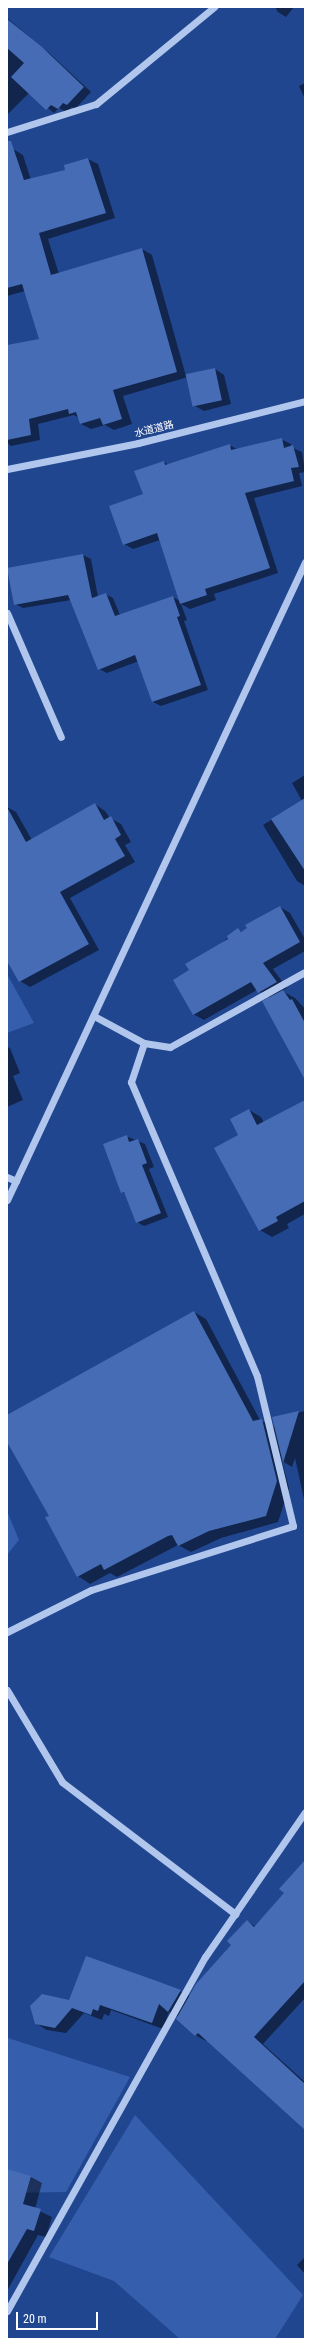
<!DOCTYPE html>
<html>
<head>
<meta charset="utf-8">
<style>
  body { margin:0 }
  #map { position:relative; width:312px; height:2346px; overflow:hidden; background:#214690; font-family:"Roboto Condensed","Noto Sans JP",sans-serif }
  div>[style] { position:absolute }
  .green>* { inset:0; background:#355ead }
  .shadow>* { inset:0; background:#0007 }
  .building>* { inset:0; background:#466cb5; transform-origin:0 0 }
  .minor>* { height:7px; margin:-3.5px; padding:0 3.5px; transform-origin:3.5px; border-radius:3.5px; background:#b1c6ed }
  span { translate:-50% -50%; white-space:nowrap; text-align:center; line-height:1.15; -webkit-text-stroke:4px #214690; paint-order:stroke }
  .street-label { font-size:10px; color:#fff }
  .frame { position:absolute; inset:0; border:8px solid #fff; pointer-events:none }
  .scale { position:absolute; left:16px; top:2312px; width:82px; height:18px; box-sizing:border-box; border:2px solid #fff; border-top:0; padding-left:5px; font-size:12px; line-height:14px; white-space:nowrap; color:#fff; -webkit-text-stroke:3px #214690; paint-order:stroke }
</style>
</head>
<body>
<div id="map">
  <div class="green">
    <div style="clip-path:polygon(7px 974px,34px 1023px,7px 1033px)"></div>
    <div style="clip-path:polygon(7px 1511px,19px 1540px,7px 1555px)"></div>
    <div style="clip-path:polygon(8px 2038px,130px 2077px,66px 2192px,7px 2193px)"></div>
    <div style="clip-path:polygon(135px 2115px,303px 2295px,275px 2339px,180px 2339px,114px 2281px,49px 2257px)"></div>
  </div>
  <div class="shadow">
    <div style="clip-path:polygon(275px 7px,294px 7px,286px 17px,278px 12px)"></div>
    <div style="clip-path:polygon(7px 18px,48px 52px,91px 92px,75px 109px,72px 107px,66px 112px,59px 108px,54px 113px,29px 93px,7px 115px)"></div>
    <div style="clip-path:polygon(305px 83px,305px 99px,299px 86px)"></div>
    <div style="clip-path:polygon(13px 149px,23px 155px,31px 180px,66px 170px,88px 159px,98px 164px,115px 218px,48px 239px,59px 274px,142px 249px,152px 255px,186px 376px,215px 369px,224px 375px,231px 404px,204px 411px,195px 406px,188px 377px,123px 396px,132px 424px,114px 430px,105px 425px,91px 429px,81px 424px,79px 418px,74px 415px,38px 424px,40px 440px,11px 446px,7px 443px,7px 346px,40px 340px,25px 291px,7px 296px,7px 150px)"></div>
    <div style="clip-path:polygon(281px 439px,291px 444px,291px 447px,302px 452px,305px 472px,299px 473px,302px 486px,254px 498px,278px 573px,214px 594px,216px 600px,190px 609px,181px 604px,187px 620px,184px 621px,208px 690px,161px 706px,153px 702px,139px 661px,107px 673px,99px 669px,71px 600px,23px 608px,15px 604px,83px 555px,91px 559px,98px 597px,105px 594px,113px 598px,120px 615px,173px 597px,180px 601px,160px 540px,133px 549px,124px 544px,144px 495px,164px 462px,169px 465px,229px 445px,237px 449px)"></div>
    <div style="clip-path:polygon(305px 775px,305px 886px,297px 881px,263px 825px,302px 801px,292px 783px)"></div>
    <div style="clip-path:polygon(95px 804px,105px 811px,110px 818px,121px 824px,131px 842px,125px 845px,135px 862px,70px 898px,99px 950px,30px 987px,20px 981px,7px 957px,7px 807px,16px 812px,32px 840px)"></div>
    <div style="clip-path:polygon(280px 907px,290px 913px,305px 939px,305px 951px,273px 969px,287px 988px,282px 991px,295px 998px,305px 1009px,305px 1078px,270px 998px,257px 990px,204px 1020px,193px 1014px,190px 971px,238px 929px,242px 932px)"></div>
    <div style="clip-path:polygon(7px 1047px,10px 1048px,20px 1073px,13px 1076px,23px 1100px,7px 1107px)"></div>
    <div style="clip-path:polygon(305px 1101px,305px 1214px,287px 1224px,289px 1228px,272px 1237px,260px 1230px,240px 1135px,249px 1110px,261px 1117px,264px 1123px)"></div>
    <div style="clip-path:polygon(126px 1136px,145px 1144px,154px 1167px,149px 1169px,168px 1217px,144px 1226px,137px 1222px,126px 1194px,122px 1192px)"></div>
    <div style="clip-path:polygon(194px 1312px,206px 1319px,260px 1420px,276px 1428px,273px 1418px,305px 1411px,305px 1504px,295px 1458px,292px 1467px,282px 1461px,289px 1488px,278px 1522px,221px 1538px,191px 1552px,178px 1545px,117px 1577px,110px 1573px,90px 1584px,78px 1576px,50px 1516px,7px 1440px,7px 1416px)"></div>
    <div style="clip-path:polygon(305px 1862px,305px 1998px,263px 2044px,305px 2082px,305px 2129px,207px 2040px,206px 2041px,195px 2035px,178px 2017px,169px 2012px,163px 2029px,111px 2010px,109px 2016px,104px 2014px,102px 2020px,84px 2013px,66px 2033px,47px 2030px,35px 2023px,70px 2001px,180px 1991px,190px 1996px,232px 1945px,247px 1921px,255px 1926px,286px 1893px)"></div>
    <div style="clip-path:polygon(7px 2170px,31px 2177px,42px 2183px,35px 2209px,52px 2217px,46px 2237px,38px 2235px,7px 2291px)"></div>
    <div style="clip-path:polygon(305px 2257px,305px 2274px,297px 2265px)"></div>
  </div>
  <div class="building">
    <div style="clip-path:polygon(7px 19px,41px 46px,84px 87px,67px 105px,63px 103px,58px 109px,51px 105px,46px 110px,11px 77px,24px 63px,7px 48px)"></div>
    <div style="clip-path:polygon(7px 141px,11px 141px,24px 180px,65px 170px,64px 165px,88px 158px,106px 213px,39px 233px,51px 275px,142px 248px,177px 372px,113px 390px,122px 419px,103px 425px,100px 418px,80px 424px,76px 412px,69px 414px,68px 409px,29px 419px,31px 435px,7px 440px,7px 345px,39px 339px,22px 284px,7px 288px)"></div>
    <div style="left:215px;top:368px;width:33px;height:30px;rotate:78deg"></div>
    <div style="clip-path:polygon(282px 438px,284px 448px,293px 445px,299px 467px,291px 468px,294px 481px,245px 493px,270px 568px,205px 589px,207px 595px,180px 604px,157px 533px,123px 545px,109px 506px,143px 494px,134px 471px,164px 461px,165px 465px,230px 444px,231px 450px)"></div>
    <div style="clip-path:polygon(83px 554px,92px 598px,106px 593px,115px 616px,173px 596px,180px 616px,177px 617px,201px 685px,152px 702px,135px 655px,98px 670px,68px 595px,14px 605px,7px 568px)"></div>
    <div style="clip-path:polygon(305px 798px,305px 871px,271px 819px)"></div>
    <div style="clip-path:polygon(95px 803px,104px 820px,111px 816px,121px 835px,115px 839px,125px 856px,60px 892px,89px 944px,19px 982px,7px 961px,7px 807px,26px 842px)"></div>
    <div style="clip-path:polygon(280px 906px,300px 942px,263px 963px,277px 982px,258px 993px,251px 982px,193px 1015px,173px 980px,189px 970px,185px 964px,228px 939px,227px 936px,238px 928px,241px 932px,247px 928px,245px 925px)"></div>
    <div style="clip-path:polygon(283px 990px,290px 1000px,292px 999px,305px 1023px,305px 1080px,262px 1001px)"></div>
    <div style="clip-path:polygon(305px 1100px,305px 1201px,276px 1217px,278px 1221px,259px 1231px,214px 1148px,238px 1135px,230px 1119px,249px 1109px,257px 1125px)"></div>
    <div style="clip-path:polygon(127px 1135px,129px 1142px,138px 1139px,147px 1163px,142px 1165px,161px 1213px,136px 1223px,124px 1192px,121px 1193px,103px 1144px)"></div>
    <div style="clip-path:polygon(194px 1311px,253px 1421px,262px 1419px,277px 1481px,266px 1516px,209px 1531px,178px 1546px,172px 1535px,168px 1536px,104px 1570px,101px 1564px,77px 1577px,45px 1517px,49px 1516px,7px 1442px,7px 1415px)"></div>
    <div style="clip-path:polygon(299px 1411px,283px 1463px,272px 1417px)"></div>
    <div style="clip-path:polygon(305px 1860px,305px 1981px,254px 2037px,305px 2084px,305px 2130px,198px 2033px,195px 2036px,176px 2019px,196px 1984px,231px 1945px,227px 1941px,247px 1920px,254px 1927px,284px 1893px,279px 1889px)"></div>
    <div style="clip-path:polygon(86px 1956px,154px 1980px,181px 1990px,168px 2012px,159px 2004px,152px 2023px,100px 2005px,98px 2011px,93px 2009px,91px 2015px,72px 2008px,55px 2028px,35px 2024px,30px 2006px,42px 1994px,69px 2000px)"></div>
    <div style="clip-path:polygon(7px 2169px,31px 2176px,23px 2204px,41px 2209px,34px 2231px,27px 2229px,7px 2264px)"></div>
  </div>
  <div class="minor">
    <div style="left:7px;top:132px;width:93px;rotate:-17.5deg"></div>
    <div style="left:96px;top:104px;width:153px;rotate:-39.4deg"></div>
    <div style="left:7px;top:469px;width:134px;rotate:-11.2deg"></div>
    <div style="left:138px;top:443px;width:172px;rotate:-14.1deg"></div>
    <div style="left:7px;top:613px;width:135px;rotate:66.5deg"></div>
    <div style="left:94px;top:1016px;width:57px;rotate:28.4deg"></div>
    <div style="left:144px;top:1043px;width:26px;rotate:9deg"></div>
    <div style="left:170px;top:1047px;width:154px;rotate:-29.1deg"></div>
    <div style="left:7px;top:1177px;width:10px;rotate:24deg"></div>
    <div style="left:7px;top:1200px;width:704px;rotate:-64.96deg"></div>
    <div style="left:7px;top:1632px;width:94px;rotate:-26.6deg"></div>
    <div style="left:91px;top:1590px;width:212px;rotate:-17.6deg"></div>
    <div style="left:293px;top:1526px;width:154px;rotate:-103.5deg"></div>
    <div style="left:257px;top:1376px;width:320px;rotate:-113.2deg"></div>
    <div style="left:131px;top:1082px;width:41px;rotate:-71.6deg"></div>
    <div style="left:7px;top:1690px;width:107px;rotate:59.1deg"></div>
    <div style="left:62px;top:1782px;width:218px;rotate:37.3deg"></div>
    <div style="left:7px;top:2311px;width:406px;rotate:-60.8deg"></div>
    <div style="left:205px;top:1957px;width:176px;rotate:-55.4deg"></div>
  </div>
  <div class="street-label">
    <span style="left:154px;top:429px;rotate:-14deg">水道道路</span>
  </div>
  <div class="frame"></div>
  <div class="scale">20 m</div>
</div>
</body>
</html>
